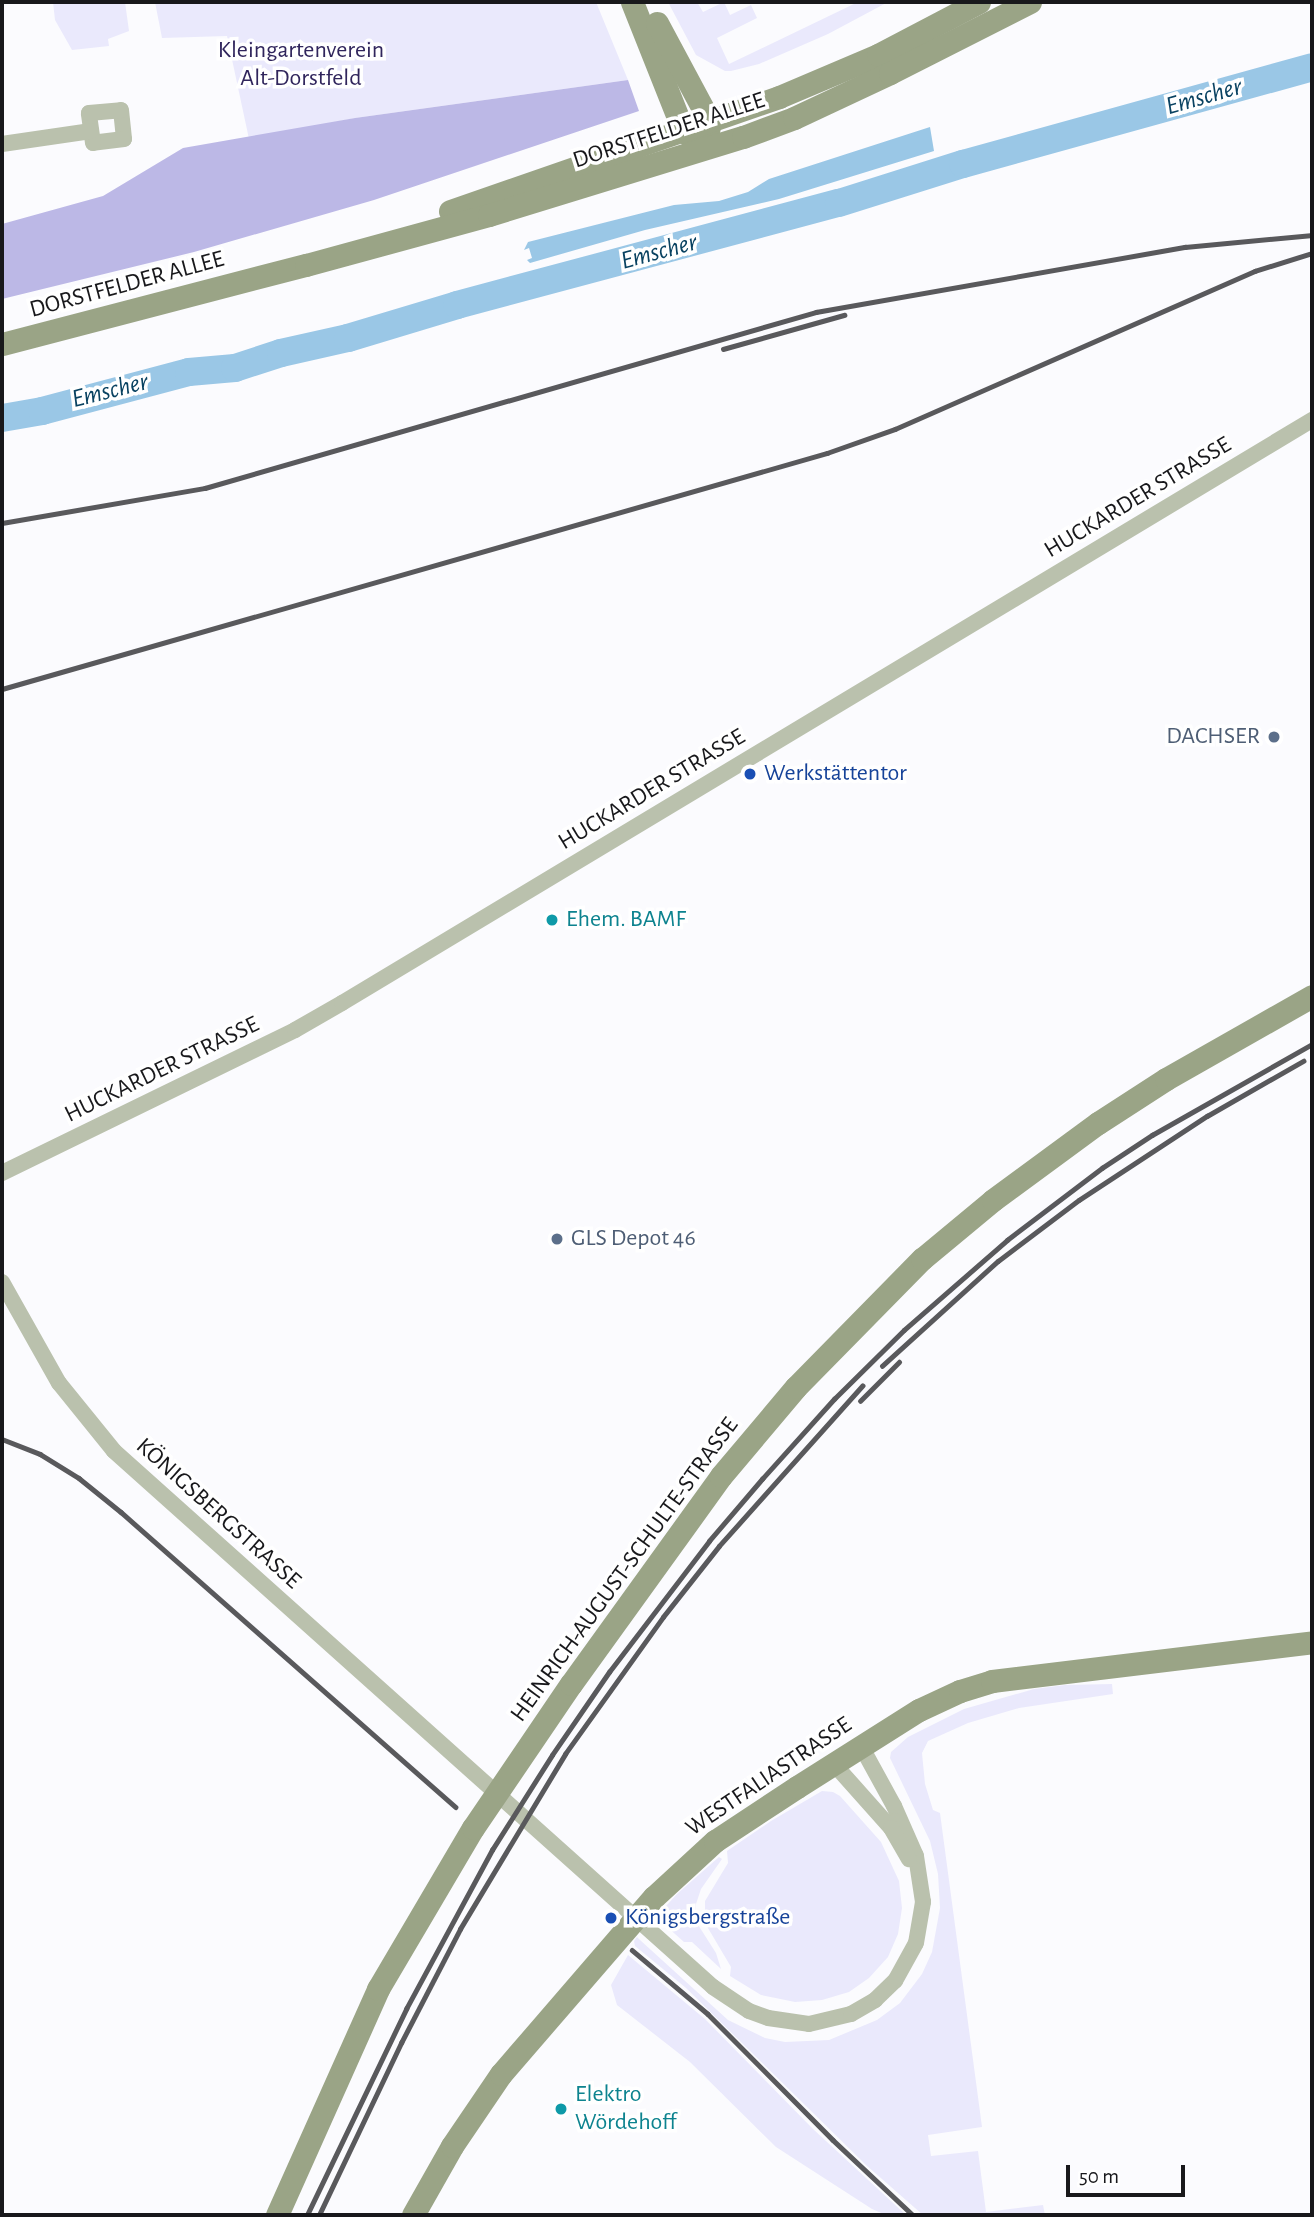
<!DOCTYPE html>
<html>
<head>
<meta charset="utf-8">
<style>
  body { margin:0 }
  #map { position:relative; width:1314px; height:2217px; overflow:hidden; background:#fbfbfe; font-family:"Alegreya Sans",sans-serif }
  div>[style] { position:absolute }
  .green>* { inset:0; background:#eae9fc }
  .forest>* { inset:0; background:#bcb8e6 }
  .water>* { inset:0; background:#9ac7e6 }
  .river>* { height:28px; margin:-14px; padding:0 14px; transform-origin:14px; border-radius:14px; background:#9ac7e6 }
  .street>* { height:16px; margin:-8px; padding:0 8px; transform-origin:8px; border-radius:8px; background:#bac1ad }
  .secondary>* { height:23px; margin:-11.5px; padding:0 11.5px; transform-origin:11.5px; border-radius:11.5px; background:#9aa486 }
  .rail>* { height:4.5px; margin:-2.25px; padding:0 2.25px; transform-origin:2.25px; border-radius:2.25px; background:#59595c }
  .dots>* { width:19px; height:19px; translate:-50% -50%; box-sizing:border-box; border:4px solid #fff; border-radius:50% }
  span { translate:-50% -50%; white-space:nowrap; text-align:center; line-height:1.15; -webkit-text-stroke:7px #fff; paint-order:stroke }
  .park-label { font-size:24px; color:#30255c }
  .street-label { font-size:24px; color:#18181b }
  .service-label { font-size:24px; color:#4e5e75 }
  .right { translate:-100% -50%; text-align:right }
  .left { translate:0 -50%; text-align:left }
  .transit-label { font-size:24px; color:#164399 }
  .culture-label { font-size:24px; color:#0d838f }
  .water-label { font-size:26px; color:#094261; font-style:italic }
  .frame { position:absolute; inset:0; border:4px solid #18181b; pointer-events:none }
  .scale { position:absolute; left:1066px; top:2165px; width:119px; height:32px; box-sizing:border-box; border:4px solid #18181b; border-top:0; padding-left:9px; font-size:21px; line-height:24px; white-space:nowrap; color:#18181b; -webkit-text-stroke:5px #fff; paint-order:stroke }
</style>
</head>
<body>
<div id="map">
  <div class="green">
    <div style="clip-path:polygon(53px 2px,125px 2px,129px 31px,108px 39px,109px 46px,72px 50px,55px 20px)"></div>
    <div style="clip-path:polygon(155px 2px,596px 2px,628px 80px,355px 118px,249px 139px,227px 36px,162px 38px)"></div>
    <div style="clip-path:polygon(668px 2px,697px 2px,703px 12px,724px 2px,730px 15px,751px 5px,757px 18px,717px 38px,729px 64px,858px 2px,888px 2px,828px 34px,759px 64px,731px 71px,725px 71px,696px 55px)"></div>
    <div style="clip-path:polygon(1112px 1684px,1113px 1694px,1019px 1708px,968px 1723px,928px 1741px,922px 1753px,925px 1784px,933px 1810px,940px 1813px,982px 2127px,928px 2135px,931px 2156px,978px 2151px,986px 2212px,1043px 2205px,1045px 2215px,923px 2215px,866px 2165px,686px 1988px,635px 1946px,634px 1941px,637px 1937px,640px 1940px,728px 2020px,765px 2038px,785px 2042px,829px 2040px,877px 2020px,900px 2003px,922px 1974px,932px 1952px,940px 1908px,938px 1874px,930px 1841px,890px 1758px,891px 1752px,908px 1737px,964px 1709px,1034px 1689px,1065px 1685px)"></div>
    <div style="clip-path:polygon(822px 1791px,833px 1792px,840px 1796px,881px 1842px,899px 1881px,902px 1908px,898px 1934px,888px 1957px,869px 1978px,849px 1992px,822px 2000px,795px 2002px,761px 1995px,730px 1976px,731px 1967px,705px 1923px,705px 1901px,728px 1863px,727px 1851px,771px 1821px)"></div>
    <div style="clip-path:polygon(719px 1857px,722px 1859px,701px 1889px,696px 1904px,695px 1920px,716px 1953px,721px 1969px,692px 1942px,684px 1942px,656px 1917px,677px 1894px)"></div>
    <div style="clip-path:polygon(628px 1955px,705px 2019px,813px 2129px,906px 2215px,886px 2215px,872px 2209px,776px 2147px,690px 2062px,617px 2005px,611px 1985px)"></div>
  </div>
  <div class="forest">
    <div style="clip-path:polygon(628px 80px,639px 111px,374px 200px,194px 252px,2px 299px,2px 224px,103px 196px,183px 148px,355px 118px)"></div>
  </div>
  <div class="water">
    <div style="clip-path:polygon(930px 127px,934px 151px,779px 199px,645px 230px,530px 263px,527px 260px,532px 258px,529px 248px,524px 250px,528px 242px,674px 205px,719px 201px,748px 192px,769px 179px)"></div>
  </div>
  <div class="river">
    <div style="left:2px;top:418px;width:41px;rotate:-9.9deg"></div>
    <div style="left:42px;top:411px;width:152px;rotate:-14.9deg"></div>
    <div style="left:189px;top:372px;width:46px;rotate:-5deg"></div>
    <div style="left:235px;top:368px;width:48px;rotate:-18.1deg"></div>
    <div style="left:281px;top:353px;width:69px;rotate:-12.6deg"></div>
    <div style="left:348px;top:338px;width:114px;rotate:-16.8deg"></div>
    <div style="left:457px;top:305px;width:395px;rotate:-15deg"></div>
    <div style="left:839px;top:203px;width:130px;rotate:-17.5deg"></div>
    <div style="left:963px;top:164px;width:362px;rotate:-15.5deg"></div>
  </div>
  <div class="street">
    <div style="left:121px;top:110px;width:29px;rotate:84deg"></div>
    <div style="left:124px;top:139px;width:31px;rotate:173deg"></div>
    <div style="left:93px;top:143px;width:30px;rotate:-98deg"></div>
    <div style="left:89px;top:113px;width:32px;rotate:-5deg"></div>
    <div style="left:2px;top:144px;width:90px;rotate:-8.3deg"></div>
    <div style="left:2px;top:1173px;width:326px;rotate:-26deg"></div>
    <div style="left:295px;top:1030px;width:54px;rotate:-29.9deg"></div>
    <div style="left:342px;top:1003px;width:1132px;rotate:-31.01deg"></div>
    <div style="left:2px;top:1282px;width:116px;rotate:60.6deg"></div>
    <div style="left:59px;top:1383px;width:87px;rotate:51deg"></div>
    <div style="left:114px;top:1451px;width:804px;rotate:41.82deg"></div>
    <div style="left:713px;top:1987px;width:43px;rotate:33.7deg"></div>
    <div style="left:749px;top:2011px;width:20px;rotate:20deg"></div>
    <div style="left:768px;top:2018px;width:41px;rotate:8.3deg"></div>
    <div style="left:809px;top:2024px;width:43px;rotate:-13.4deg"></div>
    <div style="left:851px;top:2014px;width:28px;rotate:-30deg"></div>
    <div style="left:875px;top:2000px;width:28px;rotate:-44deg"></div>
    <div style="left:895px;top:1981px;width:43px;rotate:-61.1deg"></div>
    <div style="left:916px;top:1943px;width:42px;rotate:-80.3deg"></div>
    <div style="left:923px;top:1902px;width:47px;rotate:-98.7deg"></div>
    <div style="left:916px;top:1856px;width:55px;rotate:-113.7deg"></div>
    <div style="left:894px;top:1806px;width:68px;rotate:-118.8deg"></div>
    <div style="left:834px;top:1764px;width:86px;rotate:48.3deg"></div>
    <div style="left:891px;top:1828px;width:36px;rotate:60deg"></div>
  </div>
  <div class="secondary">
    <div style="left:632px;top:2px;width:138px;rotate:68.3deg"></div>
    <div style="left:683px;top:130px;width:13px;rotate:42deg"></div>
    <div style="left:657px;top:23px;width:112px;rotate:61.8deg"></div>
    <div style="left:710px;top:122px;width:14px;rotate:102deg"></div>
    <div style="left:450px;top:211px;width:348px;rotate:-19.1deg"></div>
    <div style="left:779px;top:97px;width:108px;rotate:-23deg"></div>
    <div style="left:878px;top:55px;width:114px;rotate:-27.7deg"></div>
    <div style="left:2px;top:344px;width:314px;rotate:-14.6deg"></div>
    <div style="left:306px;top:265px;width:190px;rotate:-15.3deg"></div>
    <div style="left:489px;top:215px;width:266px;rotate:-17.1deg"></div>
    <div style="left:743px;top:137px;width:54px;rotate:-20.4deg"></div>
    <div style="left:794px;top:118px;width:106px;rotate:-25.1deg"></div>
    <div style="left:890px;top:73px;width:157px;rotate:-26.9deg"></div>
    <div style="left:277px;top:2215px;width:248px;rotate:-65.9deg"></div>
    <div style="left:378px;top:1989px;width:187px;rotate:-59.5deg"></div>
    <div style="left:473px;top:1828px;width:174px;rotate:-55.8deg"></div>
    <div style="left:571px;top:1684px;width:256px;rotate:-54.2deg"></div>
    <div style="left:721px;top:1476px;width:116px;rotate:-49.9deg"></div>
    <div style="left:796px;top:1387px;width:180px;rotate:-45.5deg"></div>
    <div style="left:922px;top:1259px;width:92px;rotate:-39.7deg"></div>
    <div style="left:993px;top:1200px;width:130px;rotate:-36.3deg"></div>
    <div style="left:1098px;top:1123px;width:81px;rotate:-32.9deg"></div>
    <div style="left:1166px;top:1079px;width:168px;rotate:-29.6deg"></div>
    <div style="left:413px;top:2215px;width:79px;rotate:-60.5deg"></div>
    <div style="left:452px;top:2146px;width:87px;rotate:-55.8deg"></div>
    <div style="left:501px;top:2074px;width:234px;rotate:-49.2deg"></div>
    <div style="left:654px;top:1897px;width:83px;rotate:-42.6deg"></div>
    <div style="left:715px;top:1841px;width:98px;rotate:-33.4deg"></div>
    <div style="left:797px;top:1787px;width:144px;rotate:-32.3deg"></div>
    <div style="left:919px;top:1710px;width:45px;rotate:-24.9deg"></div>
    <div style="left:960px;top:1691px;width:34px;rotate:-17deg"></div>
    <div style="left:992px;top:1681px;width:322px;rotate:-6.9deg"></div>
  </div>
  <div class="rail">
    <div style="left:723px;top:349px;width:126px;rotate:-15.7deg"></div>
    <div style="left:2px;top:523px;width:206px;rotate:-9.8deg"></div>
    <div style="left:205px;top:488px;width:636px;rotate:-16.07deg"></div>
    <div style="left:816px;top:312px;width:375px;rotate:-10deg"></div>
    <div style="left:1185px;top:247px;width:128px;rotate:-5.4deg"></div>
    <div style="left:2px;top:689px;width:858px;rotate:-15.96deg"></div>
    <div style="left:827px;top:453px;width:72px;rotate:-19.4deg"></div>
    <div style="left:895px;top:429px;width:393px;rotate:-23.7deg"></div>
    <div style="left:1255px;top:271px;width:60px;rotate:-17.5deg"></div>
    <div style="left:882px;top:1366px;width:156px;rotate:-42.2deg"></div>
    <div style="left:998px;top:1261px;width:101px;rotate:-37deg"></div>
    <div style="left:1079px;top:1200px;width:153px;rotate:-33.3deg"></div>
    <div style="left:1207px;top:1116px;width:111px;rotate:-29.8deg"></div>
    <div style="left:860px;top:1401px;width:55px;rotate:-45deg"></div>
    <div style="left:2px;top:1439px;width:41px;rotate:21.5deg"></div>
    <div style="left:40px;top:1454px;width:46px;rotate:31.6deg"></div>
    <div style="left:79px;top:1478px;width:54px;rotate:39deg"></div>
    <div style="left:121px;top:1512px;width:446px;rotate:41.4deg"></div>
    <div style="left:632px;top:1950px;width:99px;rotate:40.1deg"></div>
    <div style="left:708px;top:2014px;width:177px;rotate:45.2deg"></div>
    <div style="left:833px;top:2140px;width:110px;rotate:43.2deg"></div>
    <div style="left:307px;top:2215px;width:229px;rotate:-64.3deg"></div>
    <div style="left:406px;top:2009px;width:181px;rotate:-61.6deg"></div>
    <div style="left:492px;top:1850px;width:112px;rotate:-57.7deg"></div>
    <div style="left:552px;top:1755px;width:101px;rotate:-55.5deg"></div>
    <div style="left:609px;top:1672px;width:165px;rotate:-52.6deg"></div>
    <div style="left:709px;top:1541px;width:82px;rotate:-49.5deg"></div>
    <div style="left:762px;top:1479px;width:108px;rotate:-48deg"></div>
    <div style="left:834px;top:1399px;width:98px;rotate:-44.6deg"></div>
    <div style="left:904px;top:1330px;width:137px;rotate:-41.1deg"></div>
    <div style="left:1007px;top:1240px;width:119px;rotate:-37.2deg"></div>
    <div style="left:1102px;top:1168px;width:60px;rotate:-33.4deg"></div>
    <div style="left:1152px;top:1135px;width:184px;rotate:-29.6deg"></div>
    <div style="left:319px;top:2215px;width:191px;rotate:-64.5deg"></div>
    <div style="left:401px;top:2043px;width:128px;rotate:-62.6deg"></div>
    <div style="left:460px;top:1929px;width:204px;rotate:-59deg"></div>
    <div style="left:565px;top:1754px;width:168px;rotate:-54.4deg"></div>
    <div style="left:663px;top:1617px;width:90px;rotate:-51.7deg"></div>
    <div style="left:719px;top:1546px;width:215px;rotate:-48.2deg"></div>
  </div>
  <div class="dots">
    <div style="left:1274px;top:737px;background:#5c6f8a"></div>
    <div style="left:750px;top:774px;background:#1a4fb4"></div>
    <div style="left:552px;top:920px;background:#0f9aa8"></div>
    <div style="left:557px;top:1239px;background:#5c6f8a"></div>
    <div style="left:611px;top:1918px;background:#1a4fb4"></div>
    <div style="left:561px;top:2109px;background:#0f9aa8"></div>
  </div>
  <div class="park-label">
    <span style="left:301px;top:65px">Kleingartenverein<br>Alt-Dorstfeld</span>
  </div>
  <div class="street-label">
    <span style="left:669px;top:131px;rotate:-18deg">DORSTFELDER ALLEE</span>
    <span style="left:127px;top:285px;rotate:-15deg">DORSTFELDER ALLEE</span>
    <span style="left:1138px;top:498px;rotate:-31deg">HUCKARDER STRASSE</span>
    <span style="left:652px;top:790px;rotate:-31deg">HUCKARDER STRASSE</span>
    <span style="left:162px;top:1070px;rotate:-26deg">HUCKARDER STRASSE</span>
    <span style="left:218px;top:1514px;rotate:42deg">KÖNIGSBERGSTRASSE</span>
    <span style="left:625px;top:1570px;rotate:-54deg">HEINRICH-AUGUST-SCHULTE-STRASSE</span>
    <span style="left:769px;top:1777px;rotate:-34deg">WESTFALIASTRASSE</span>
  </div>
  <div class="service-label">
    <span class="right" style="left:1260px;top:737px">DACHSER</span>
    <span class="left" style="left:571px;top:1239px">GLS Depot 46</span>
  </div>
  <div class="transit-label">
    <span class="left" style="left:764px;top:774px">Werkstättentor</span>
    <span class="left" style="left:625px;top:1918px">Königsbergstraße</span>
  </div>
  <div class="culture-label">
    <span class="left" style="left:566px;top:920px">Ehem. BAMF</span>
    <span class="left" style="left:575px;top:2109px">Elektro<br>Wördehoff</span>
  </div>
  <div class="water-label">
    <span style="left:1204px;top:97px;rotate:-16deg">Emscher</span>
    <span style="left:659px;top:252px;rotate:-15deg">Emscher</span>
    <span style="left:110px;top:391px;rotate:-14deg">Emscher</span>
  </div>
  <div class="frame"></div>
  <div class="scale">50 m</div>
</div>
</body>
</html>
